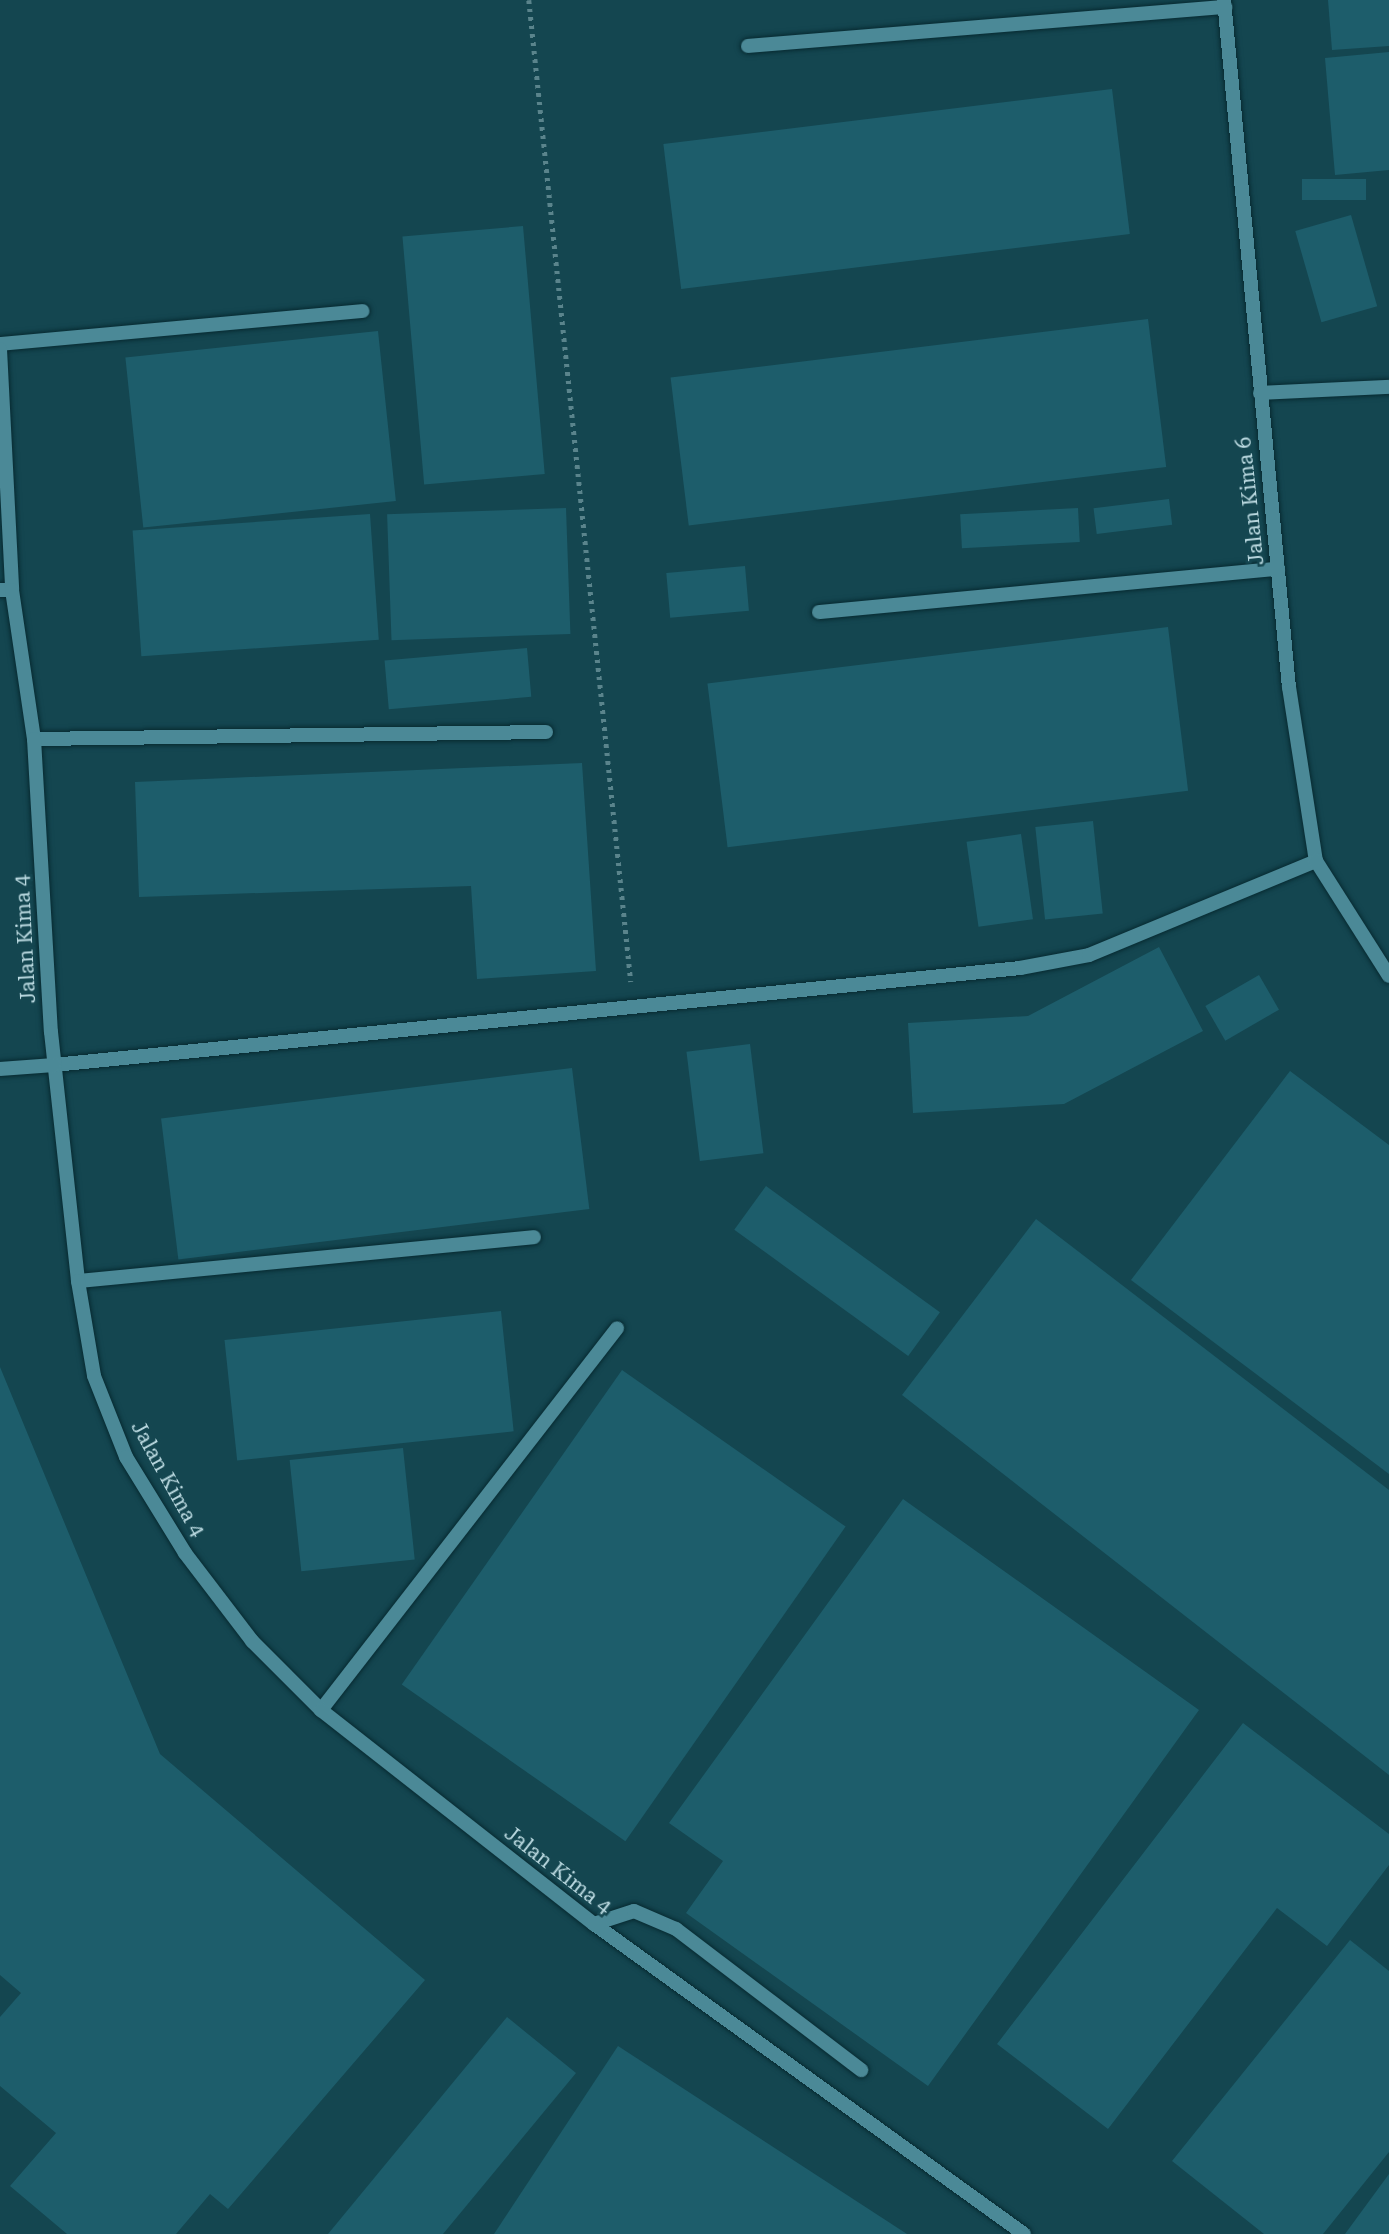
<!DOCTYPE html>
<html>
<head>
<meta charset="utf-8">
<style>
  body { margin:0 }
  #map { position:relative; width:1389px; height:2234px; overflow:hidden; background:#144650; font-family:"Roboto Serif",serif }
  div>[style] { position:absolute }
  .building>* { inset:0; background:#1d5d6b; transform-origin:0 0 }
  .path>* { height:4.5px; margin-top:-2.25px; transform-origin:0; background:repeating-linear-gradient(90deg,#5a848c 0 3.5px,transparent 0 8.5px) }
  .roads { filter:drop-shadow(0 0 2px #072a31) drop-shadow(0 0 2px #072a31) }
  .lane>* { height:14px; margin:-7px; padding:0 7px; transform-origin:7px; border-radius:7px; background:#4b8997 }
  .street>* { height:14px; margin:-7px; padding:0 7px; transform-origin:7px; border-radius:7px; background:#4b8997 }
  span { translate:-50% -50%; white-space:nowrap; text-align:center; line-height:1.15; -webkit-text-stroke:5px #144650; paint-order:stroke }
  .street-label { font-size:21px; color:#bddbe2 }
</style>
</head>
<body>
<div id="map">
  <div class="building">
    <div style="clip-path:polygon(1328px 0,1389px 0,1389px 46px,1332px 50px)"></div>
    <div style="clip-path:polygon(1389px 52px,1389px 170px,1335px 175px,1325px 58px)"></div>
    <div style="left:1112px;top:89px;width:146px;height:452px;rotate:83deg"></div>
    <div style="left:1366px;top:179px;width:21px;height:64px;rotate:90deg"></div>
    <div style="left:1351px;top:215px;width:95px;height:58px;rotate:74deg"></div>
    <div style="left:523px;top:226px;width:249px;height:121px;rotate:85deg"></div>
    <div style="left:1148px;top:319px;width:149px;height:481px;rotate:83deg"></div>
    <div style="left:378px;top:331px;width:171px;height:254px;rotate:84deg"></div>
    <div style="left:1169px;top:499px;width:26px;height:76px;rotate:83deg"></div>
    <div style="left:566px;top:508px;width:126px;height:179px;rotate:88deg"></div>
    <div style="left:1078px;top:508px;width:34px;height:118px;rotate:87deg"></div>
    <div style="left:370px;top:514px;width:126px;height:238px;rotate:86deg"></div>
    <div style="left:745px;top:566px;width:45px;height:79px;rotate:85deg"></div>
    <div style="left:1168px;top:627px;width:165px;height:464px;rotate:83deg"></div>
    <div style="left:527px;top:648px;width:49px;height:143px;rotate:85deg"></div>
    <div style="clip-path:polygon(582px 763px,596px 971px,477px 979px,471px 886px,139px 897px,135px 782px)"></div>
    <div style="left:1093px;top:821px;width:93px;height:58px;rotate:84deg"></div>
    <div style="left:1021px;top:834px;width:86px;height:55px;rotate:82deg"></div>
    <div style="clip-path:polygon(1159px 947px,1203px 1031px,1064px 1104px,913px 1113px,908px 1023px,1028px 1016px)"></div>
    <div style="left:1259px;top:975px;width:40px;height:62px;rotate:60deg"></div>
    <div style="left:750px;top:1044px;width:110px;height:64px;rotate:83deg"></div>
    <div style="left:572px;top:1068px;width:142px;height:414px;rotate:83deg"></div>
    <div style="clip-path:polygon(1290px 1071px,1389px 1145px,1389px 1474px,1131px 1280px)"></div>
    <div style="left:766px;top:1186px;width:215px;height:54px;rotate:36deg"></div>
    <div style="clip-path:polygon(1036px 1219px,1389px 1490px,1389px 1775px,902px 1395px)"></div>
    <div style="left:501px;top:1311px;width:121px;height:278px;rotate:84deg"></div>
    <div style="clip-path:polygon(0 1367px,160px 1754px,425px 1980px,228px 2209px,210px 2194px,176px 2234px,67px 2234px,10px 2186px,56px 2133px,0 2086px,0 2017px,21px 1993px,0 1975px)"></div>
    <div style="left:622px;top:1370px;width:273px;height:384px;rotate:35deg"></div>
    <div style="left:403px;top:1448px;width:112px;height:114px;rotate:84deg"></div>
    <div style="clip-path:polygon(903px 1499px,1199px 1710px,928px 2086px,686px 1913px,723px 1861px,669px 1823px)"></div>
    <div style="clip-path:polygon(1243px 1723px,1389px 1834px,1389px 1865px,1327px 1946px,1277px 1908px,1108px 2129px,997px 2044px)"></div>
    <div style="clip-path:polygon(1350px 1940px,1389px 1971px,1389px 2152px,1323px 2234px,1264px 2234px,1172px 2161px)"></div>
    <div style="clip-path:polygon(507px 2017px,576px 2073px,443px 2234px,328px 2234px)"></div>
    <div style="clip-path:polygon(618px 2046px,907px 2234px,494px 2234px)"></div>
    <div style="clip-path:polygon(1389px 2174px,1389px 2234px,1345px 2234px)"></div>
  </div>
  <div class="path">
    <div style="left:529px;top:0;width:987px;rotate:84.07deg"></div>
  </div>
  <div class="roads">
    <div class="lane">
      <div style="left:748px;top:46px;width:479px;rotate:-4.7deg"></div>
      <div style="left:0;top:344px;width:364px;rotate:-5.2deg"></div>
      <div style="left:1260px;top:393px;width:129px;rotate:-2.7deg"></div>
      <div style="left:0;top:590px;width:12px"></div>
      <div style="left:819px;top:612px;width:461px;rotate:-5.4deg"></div>
      <div style="left:34px;top:739px;width:512px;rotate:-0.78deg"></div>
      <div style="left:54px;top:1065px;width:971px;rotate:-5.73deg"></div>
      <div style="left:1020px;top:968px;width:70px;rotate:-10.7deg"></div>
      <div style="left:1089px;top:955px;width:246px;rotate:-22.5deg"></div>
      <div style="left:78px;top:1281px;width:458px;rotate:-5.5deg"></div>
      <div style="left:321px;top:1710px;width:483px;rotate:-52.2deg"></div>
      <div style="left:594px;top:1924px;width:42px;rotate:-18deg"></div>
      <div style="left:634px;top:1911px;width:46px;rotate:23.2deg"></div>
      <div style="left:676px;top:1929px;width:233px;rotate:37.3deg"></div>
    </div>
    <div class="street">
      <div style="left:1224px;top:0;width:690px;rotate:84.6deg"></div>
      <div style="left:1289px;top:687px;width:176px;rotate:81.2deg"></div>
      <div style="left:1316px;top:861px;width:136px;rotate:57.6deg"></div>
      <div style="left:0;top:349px;width:241px;rotate:87.1deg"></div>
      <div style="left:12px;top:590px;width:151px;rotate:81.6deg"></div>
      <div style="left:34px;top:739px;width:293px;rotate:86.7deg"></div>
      <div style="left:51px;top:1032px;width:250px;rotate:83.8deg"></div>
      <div style="left:78px;top:1281px;width:96px;rotate:80.4deg"></div>
      <div style="left:94px;top:1376px;width:87px;rotate:68.4deg"></div>
      <div style="left:126px;top:1457px;width:113px;rotate:58.4deg"></div>
      <div style="left:185px;top:1553px;width:111px;rotate:52.7deg"></div>
      <div style="left:252px;top:1641px;width:98px;rotate:45deg"></div>
      <div style="left:321px;top:1710px;width:347px;rotate:38.1deg"></div>
      <div style="left:594px;top:1924px;width:530px;rotate:35.79deg"></div>
      <div style="left:0;top:1069px;width:54px;rotate:-4.2deg"></div>
    </div>
  </div>
  <div class="street-label">
    <span style="left:1250px;top:501px;rotate:-96deg">Jalan Kima 6</span>
    <span style="left:25px;top:939px;rotate:-93deg">Jalan Kima 4</span>
    <span style="left:168px;top:1479px;rotate:61deg">Jalan Kima 4</span>
    <span style="left:558px;top:1870px;rotate:38deg">Jalan Kima 4</span>
  </div>
</div>
</body>
</html>
